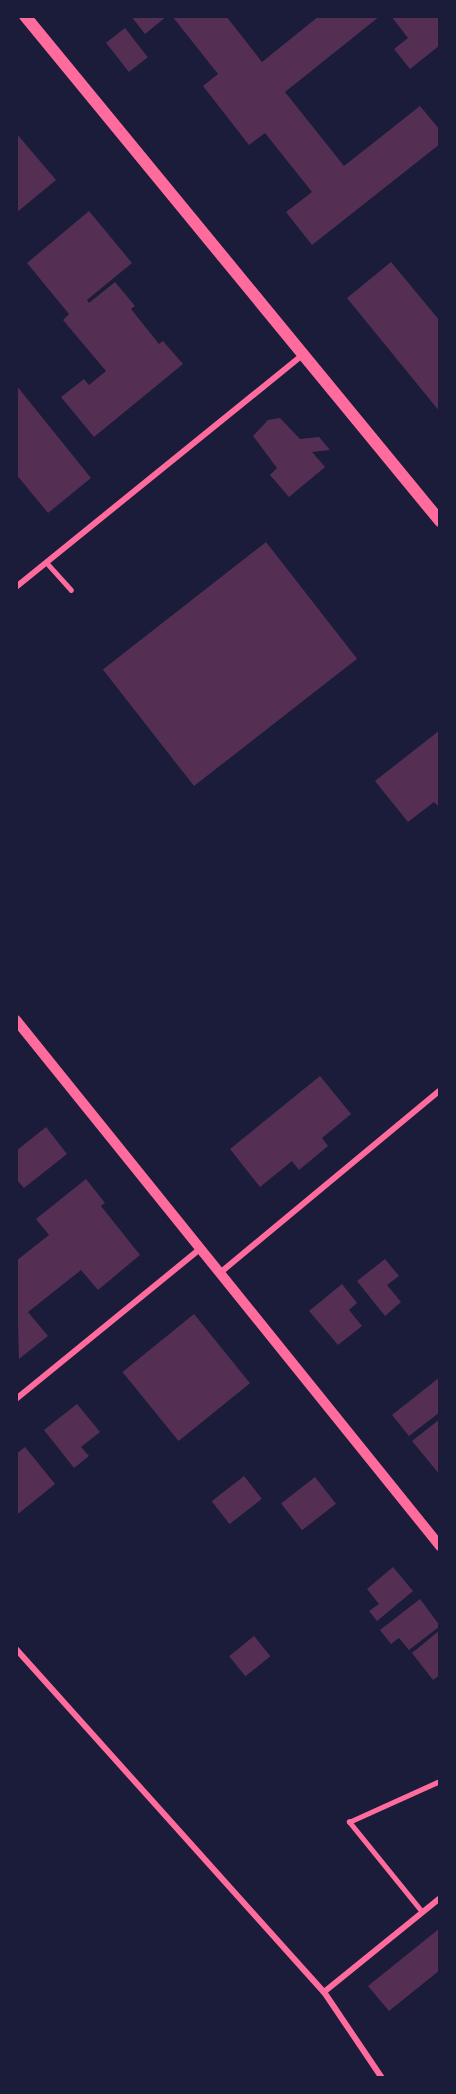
<!DOCTYPE html>
<html>
<head>
<meta charset="utf-8">
<style>
  body { margin:0 }
  #map { position:relative; width:456px; height:2094px; overflow:hidden; background:#1b1b3a; font-family:Bitter,serif }
  div>[style] { position:absolute }
  .building>* { inset:0; background:#542f53; transform-origin:0 0 }
  .service>* { height:4.5px; margin:-2.25px; padding:0 2.25px; transform-origin:2.25px; border-radius:2.25px; background:#ff6b9d }
  .minor>* { height:6px; margin:-3px; padding:0 3px; transform-origin:3px; border-radius:3px; background:#ff6b9d }
  .tertiary>* { height:10px; margin:-5px; padding:0 5px; transform-origin:5px; border-radius:5px; background:#ff6b9d }
  .secondary>* { height:12px; margin:-6px; padding:0 6px; transform-origin:6px; border-radius:6px; background:#ff6b9d }
  span { translate:-50% -50%; white-space:nowrap; text-align:center; line-height:1.15; -webkit-text-stroke:6px #1b1b3a; paint-order:stroke }
  .frame { position:absolute; inset:0; border:18px solid #1b1b3a; pointer-events:none }
</style>
</head>
<body>
<div id="map">
  <div class="building">
    <div style="clip-path:polygon(131px 16px,167px 16px,145px 34px)"></div>
    <div style="clip-path:polygon(172px 16px,226px 16px,262px 62px,319px 16px,380px 16px,285px 92px,344px 166px,420px 106px,440px 130px,440px 144px,312px 245px,286px 212px,312px 192px,265px 133px,249px 145px,203px 86px,218px 74px)"></div>
    <div style="clip-path:polygon(391px 16px,440px 16px,440px 45px,410px 69px,394px 49px,408px 38px)"></div>
    <div style="left:125px;top:28px;width:37px;height:24px;rotate:52deg"></div>
    <div style="clip-path:polygon(16px 133px,56px 180px,16px 213px)"></div>
    <div style="clip-path:polygon(89px 211px,132px 263px,87px 300px,89px 303px,115px 282px,135px 306px,131px 309px,159px 344px,163px 341px,183px 364px,94px 437px,61px 397px,84px 379px,89px 385px,106px 371px,63px 320px,69px 314px,27px 263px)"></div>
    <div style="clip-path:polygon(391px 262px,440px 321px,440px 412px,347px 298px)"></div>
    <div style="clip-path:polygon(16px 385px,91px 478px,48px 513px,16px 474px)"></div>
    <div style="clip-path:polygon(280px 418px,300px 439px,319px 437px,330px 450px,312px 452px,325px 467px,289px 497px,270px 475px,277px 468px,253px 436px,268px 420px)"></div>
    <div style="left:266px;top:542px;width:148px;height:207px;rotate:52deg"></div>
    <div style="clip-path:polygon(440px 730px,440px 808px,434px 802px,408px 822px,375px 781px)"></div>
    <div style="clip-path:polygon(320px 1076px,351px 1114px,322px 1138px,328px 1146px,299px 1170px,292px 1161px,260px 1187px,230px 1149px)"></div>
    <div style="clip-path:polygon(46px 1127px,67px 1154px,24px 1188px,16px 1179px,16px 1151px)"></div>
    <div style="clip-path:polygon(86px 1179px,105px 1203px,101px 1206px,140px 1255px,98px 1290px,81px 1270px,28px 1312px,48px 1336px,19px 1359px,16px 1261px,49px 1235px,36px 1219px)"></div>
    <div style="clip-path:polygon(385px 1259px,399px 1276px,387px 1285px,401px 1302px,385px 1316px,357px 1281px)"></div>
    <div style="clip-path:polygon(342px 1284px,357px 1303px,349px 1310px,362px 1326px,338px 1345px,309px 1311px)"></div>
    <div style="left:194px;top:1314px;width:89px;height:92px;rotate:51deg"></div>
    <div style="clip-path:polygon(440px 1377px,440px 1412px,409px 1436px,392px 1415px)"></div>
    <div style="clip-path:polygon(77px 1404px,100px 1432px,81px 1447px,89px 1456px,74px 1468px,44px 1430px)"></div>
    <div style="clip-path:polygon(440px 1419px,440px 1475px,412px 1441px)"></div>
    <div style="clip-path:polygon(25px 1447px,55px 1484px,18px 1514px,16px 1454px)"></div>
    <div style="left:244px;top:1476px;width:29px;height:41px;rotate:52deg"></div>
    <div style="left:315px;top:1477px;width:34px;height:43px;rotate:52deg"></div>
    <div style="clip-path:polygon(393px 1567px,413px 1591px,377px 1621px,369px 1611px,379px 1604px,367px 1589px)"></div>
    <div style="clip-path:polygon(420px 1599px,440px 1626px,409px 1650px,399px 1638px,391px 1644px,380px 1630px)"></div>
    <div style="clip-path:polygon(440px 1630px,440px 1675px,433px 1680px,412px 1653px)"></div>
    <div style="left:254px;top:1636px;width:26px;height:32px;rotate:51deg"></div>
    <div style="clip-path:polygon(440px 1928px,440px 1970px,389px 2011px,368px 1986px)"></div>
  </div>
  <div class="service">
    <div style="left:47px;top:563px;width:36px;rotate:48deg"></div>
    <div style="left:422px;top:1912px;width:116px;rotate:-129deg"></div>
    <div style="left:349px;top:1822px;width:100px;rotate:-24.3deg"></div>
  </div>
  <div class="minor">
    <div style="left:16px;top:587px;width:369px;rotate:-39deg"></div>
    <div style="left:221px;top:1272px;width:285px;rotate:-39.7deg"></div>
    <div style="left:16px;top:1399px;width:239px;rotate:-39.2deg"></div>
    <div style="left:16px;top:1649px;width:461px;rotate:48.1deg"></div>
    <div style="left:324px;top:1992px;width:104px;rotate:56deg"></div>
    <div style="left:324px;top:1992px;width:149px;rotate:-39deg"></div>
  </div>
  <div class="tertiary">
    <div style="left:16px;top:1020px;width:676px;rotate:51.13deg"></div>
  </div>
  <div class="secondary">
    <div style="left:25px;top:16px;width:654px;rotate:50.59deg"></div>
  </div>
  <div class="frame"></div>
</div>
</body>
</html>
